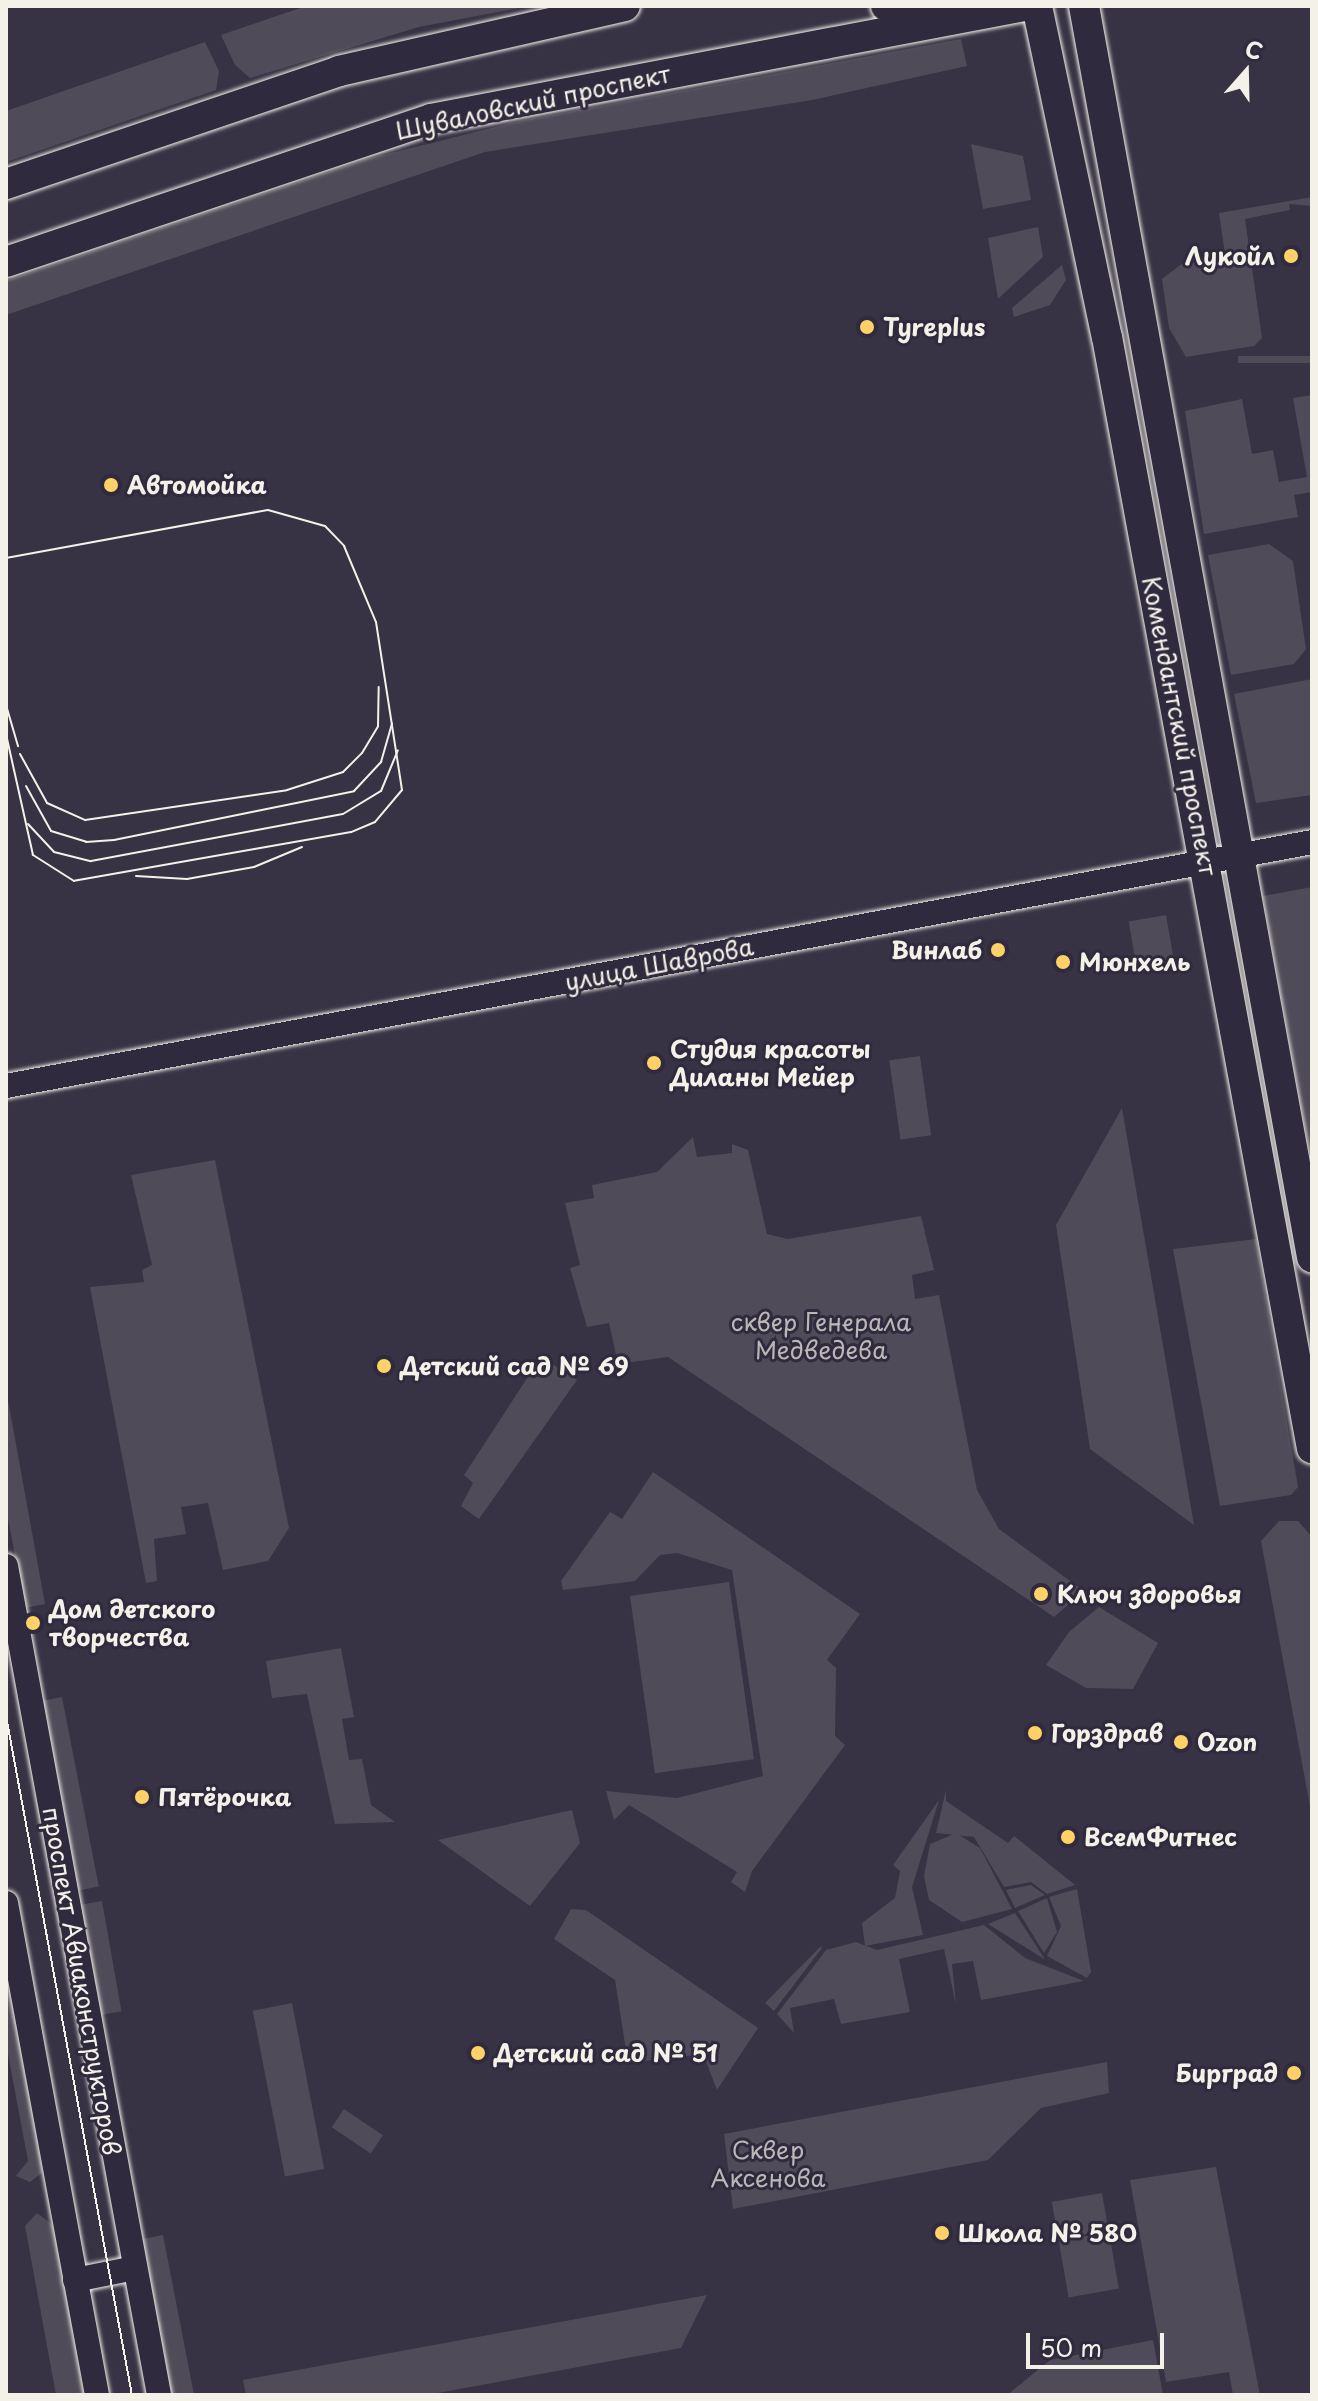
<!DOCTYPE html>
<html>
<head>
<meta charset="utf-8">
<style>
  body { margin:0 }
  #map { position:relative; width:1318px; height:2401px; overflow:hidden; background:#373244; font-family:"Playpen Sans",sans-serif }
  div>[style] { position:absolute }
  .green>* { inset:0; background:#504b59; transform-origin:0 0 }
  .roads { filter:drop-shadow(0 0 2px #f4f1e8) drop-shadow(0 0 2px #f4f1e8) }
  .minor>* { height:24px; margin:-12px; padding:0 12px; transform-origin:12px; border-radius:12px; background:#2f2a3d }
  .major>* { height:30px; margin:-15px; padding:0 15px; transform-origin:15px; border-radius:15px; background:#2f2a3d }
  .tram>* { height:2px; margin:-1px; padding:0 1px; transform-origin:1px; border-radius:1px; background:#f4f1e8 }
  .dots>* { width:22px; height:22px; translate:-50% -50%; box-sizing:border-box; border:4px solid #2f2a3d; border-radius:50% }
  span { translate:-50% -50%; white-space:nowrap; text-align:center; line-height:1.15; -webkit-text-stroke:6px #2f2a3d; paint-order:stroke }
  .street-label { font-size:24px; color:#f4f1e8 }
  .poi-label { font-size:24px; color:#f4f1e8; font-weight:700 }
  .right { translate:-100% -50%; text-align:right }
  .left { translate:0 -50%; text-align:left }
  .park-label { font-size:24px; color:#bbb7b6 }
  .frame { position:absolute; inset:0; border:8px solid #f4f1e8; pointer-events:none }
  .north { position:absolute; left:1206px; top:32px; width:80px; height:80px; -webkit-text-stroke:6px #2f2a3d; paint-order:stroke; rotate:20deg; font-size:22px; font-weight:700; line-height:32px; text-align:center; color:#f4f1e8 }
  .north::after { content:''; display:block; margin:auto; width:28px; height:36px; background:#f4f1e8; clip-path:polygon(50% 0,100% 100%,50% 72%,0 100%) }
  .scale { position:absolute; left:1026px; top:2333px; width:138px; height:36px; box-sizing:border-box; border:4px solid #f4f1e8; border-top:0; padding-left:10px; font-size:24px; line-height:28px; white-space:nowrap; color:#f4f1e8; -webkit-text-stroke:6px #2f2a3d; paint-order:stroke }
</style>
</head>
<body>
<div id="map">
  <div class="green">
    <div style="clip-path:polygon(306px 6px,529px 6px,419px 27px,250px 78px,235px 65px,221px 35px)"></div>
    <div style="clip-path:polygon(961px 39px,967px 66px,812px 100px,485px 152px,6px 315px,6px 281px,367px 159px,520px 121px)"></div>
    <div style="clip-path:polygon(205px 42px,219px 71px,216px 90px,6px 162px,6px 111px)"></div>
    <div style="clip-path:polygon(971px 144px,1023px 156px,1031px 200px,983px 209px)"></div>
    <div style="clip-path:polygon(1312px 197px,1312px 206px,1289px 204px,1290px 210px,1245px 219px,1262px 338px,1254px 346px,1186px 357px,1169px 328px,1162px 279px,1196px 253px,1225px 254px,1219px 213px)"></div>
    <div style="clip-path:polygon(1038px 227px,1043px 257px,998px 299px,988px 238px)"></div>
    <div style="clip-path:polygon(1062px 265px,1066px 280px,1050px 305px,1014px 317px,1012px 308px)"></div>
    <div style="left:1312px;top:356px;width:7px;height:74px;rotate:90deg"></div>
    <div style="clip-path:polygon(1312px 395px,1312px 492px,1294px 495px,1298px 517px,1204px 534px,1185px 411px,1242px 399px,1252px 454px,1273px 450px,1279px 482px,1307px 477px,1293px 398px)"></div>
    <div style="clip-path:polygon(1269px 544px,1293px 561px,1306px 649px,1294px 664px,1231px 675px,1208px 555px)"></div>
    <div style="clip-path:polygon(1312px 679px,1312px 795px,1256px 803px,1234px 694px)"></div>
    <div style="clip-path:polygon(1312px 887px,1312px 1164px,1263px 896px)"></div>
    <div style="left:1166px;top:915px;width:47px;height:38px;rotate:80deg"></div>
    <div style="left:920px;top:1056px;width:80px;height:31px;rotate:82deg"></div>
    <div style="clip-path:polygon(1122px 1108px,1194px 1525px,1090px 1449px,1056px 1225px)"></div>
    <div style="clip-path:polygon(693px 1137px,697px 1157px,732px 1153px,732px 1144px,748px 1150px,767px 1234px,788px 1239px,921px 1216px,934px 1270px,912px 1275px,915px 1299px,939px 1295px,977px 1490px,999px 1529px,1084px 1591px,1054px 1617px,668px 1357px,618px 1364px,609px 1323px,587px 1327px,570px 1268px,580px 1265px,565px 1203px,594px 1198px,592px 1185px,657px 1172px)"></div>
    <div style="clip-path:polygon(215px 1160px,289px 1528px,268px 1561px,223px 1570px,208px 1503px,181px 1507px,186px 1534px,154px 1539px,157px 1581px,146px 1583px,90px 1287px,144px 1282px,142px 1270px,152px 1265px,131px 1175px)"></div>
    <div style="clip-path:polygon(1256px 1239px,1298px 1487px,1291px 1495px,1220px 1506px,1173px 1249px)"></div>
    <div style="clip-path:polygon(541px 1357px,577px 1380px,479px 1519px,461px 1506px,473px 1483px,464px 1475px)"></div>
    <div style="clip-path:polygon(6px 1389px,45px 1604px,25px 1608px,6px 1508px)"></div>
    <div style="clip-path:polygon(653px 1472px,860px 1614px,827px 1660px,836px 1668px,835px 1736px,845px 1745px,752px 1871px,745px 1892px,731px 1882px,737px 1872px,629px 1805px,614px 1820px,606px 1791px,677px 1798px,763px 1776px,732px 1570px,677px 1553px,660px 1555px,635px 1581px,563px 1590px,561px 1581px,610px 1512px,622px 1519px)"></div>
    <div style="clip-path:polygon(1279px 1521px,1298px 1521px,1312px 1537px,1312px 1817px,1261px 1541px)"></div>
    <div style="left:729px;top:1582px;width:179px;height:100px;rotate:82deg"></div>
    <div style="clip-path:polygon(1099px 1607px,1158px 1643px,1133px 1689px,1086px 1688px,1046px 1665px,1069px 1632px)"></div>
    <div style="clip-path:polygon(341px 1648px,354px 1717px,342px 1719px,349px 1760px,362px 1759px,371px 1805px,395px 1822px,335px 1824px,307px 1694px,272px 1698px,266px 1661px)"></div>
    <div style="left:62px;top:1697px;width:193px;height:21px;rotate:79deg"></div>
    <div style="clip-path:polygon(946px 1790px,946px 1801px,1008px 1843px,1014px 1836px,1075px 1885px,1047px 1894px,1031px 1882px,1004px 1887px,974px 1837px,936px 1833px)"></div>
    <div style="clip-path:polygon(939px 1800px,912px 1887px,923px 1935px,865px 1946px,862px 1923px,895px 1898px,900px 1871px,893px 1865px)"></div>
    <div style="clip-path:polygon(572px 1810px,580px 1843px,530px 1906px,438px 1840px)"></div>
    <div style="clip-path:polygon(956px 1833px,980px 1848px,1012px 1909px,962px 1922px,929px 1900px,924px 1876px,930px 1844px)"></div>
    <div style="clip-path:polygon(1031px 1885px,1045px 1895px,1015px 1908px,1006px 1890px)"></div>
    <div style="clip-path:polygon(1077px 1889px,1091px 1972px,1087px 1978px,1047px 1956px,1061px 1926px,1049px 1897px)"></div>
    <div style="clip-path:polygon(1047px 1898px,1057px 1932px,1044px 1953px,1018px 1911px)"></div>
    <div style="left:102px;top:1901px;width:112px;height:23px;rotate:80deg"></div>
    <div style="clip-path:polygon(571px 1909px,586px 1910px,758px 2028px,717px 2090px,703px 2054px,628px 2063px,615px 1980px,554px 1939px)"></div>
    <div style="clip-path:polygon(1015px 1913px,1044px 1958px,1044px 1959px,988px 1924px)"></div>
    <div style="clip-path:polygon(984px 1925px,1025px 1958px,1084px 1981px,981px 2000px,973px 1961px,952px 1964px,956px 2005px,944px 1949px,899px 1959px,910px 2012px,841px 2024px,834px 1999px,790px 2008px,794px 2033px,777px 2014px,826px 1950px,856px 1942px,877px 1950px)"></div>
    <div style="clip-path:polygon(821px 1946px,822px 1948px,774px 2011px,765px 2003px)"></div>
    <div style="clip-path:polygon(6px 1970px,43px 2172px,30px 2182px,16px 2176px,28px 2161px,6px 2043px)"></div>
    <div style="left:292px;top:2003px;width:169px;height:40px;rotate:79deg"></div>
    <div style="clip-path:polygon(1107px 2062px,1109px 2093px,1041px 2108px,988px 2160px,733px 2209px,724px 2134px)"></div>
    <div style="left:344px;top:2109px;width:47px;height:22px;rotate:34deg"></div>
    <div style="clip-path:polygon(1216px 2167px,1260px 2395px,1233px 2395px,1229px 2372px,1166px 2382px,1130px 2180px)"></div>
    <div style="left:1102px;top:2193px;width:97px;height:51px;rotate:80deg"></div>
    <div style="clip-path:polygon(37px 2213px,53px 2225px,84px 2395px,56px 2395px,25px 2226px)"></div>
    <div style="left:163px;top:2235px;width:163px;height:22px;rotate:79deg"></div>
    <div style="clip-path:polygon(707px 2295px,681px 2348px,427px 2395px,246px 2395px,243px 2380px)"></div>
    <div style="clip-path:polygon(1153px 2340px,1163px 2395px,1007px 2395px,1050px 2360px)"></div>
  </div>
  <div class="roads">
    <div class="minor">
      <div style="left:6px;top:1086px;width:1329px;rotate:-10.58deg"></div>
      <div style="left:6px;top:1566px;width:843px;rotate:79.54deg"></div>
      <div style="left:6px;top:1903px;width:500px;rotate:79.52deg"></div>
      <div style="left:75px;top:2280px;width:61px;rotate:-11.3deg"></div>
    </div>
    <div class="major">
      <div style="left:886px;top:6px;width:48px;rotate:19.6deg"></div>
      <div style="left:1037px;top:6px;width:338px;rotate:78.1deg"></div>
      <div style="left:1107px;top:337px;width:1130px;rotate:79.55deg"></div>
      <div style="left:1084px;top:6px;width:1272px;rotate:79.67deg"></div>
      <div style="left:6px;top:184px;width:352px;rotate:-18.7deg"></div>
      <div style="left:339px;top:71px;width:293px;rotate:-12.8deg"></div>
      <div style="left:6px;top:262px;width:448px;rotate:-18.6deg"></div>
      <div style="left:431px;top:119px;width:604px;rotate:-10.79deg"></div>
    </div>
  </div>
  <div class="tram">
    <div style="left:6px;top:558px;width:266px;rotate:-10.4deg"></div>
    <div style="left:268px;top:510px;width:59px;rotate:15.7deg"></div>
    <div style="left:325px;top:526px;width:28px;rotate:46deg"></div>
    <div style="left:344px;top:546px;width:82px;rotate:67.2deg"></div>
    <div style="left:376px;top:622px;width:170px;rotate:81.2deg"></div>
    <div style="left:402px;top:790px;width:42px;rotate:130.2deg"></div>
    <div style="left:375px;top:822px;width:26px;rotate:157deg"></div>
    <div style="left:351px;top:832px;width:281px;rotate:170deg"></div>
    <div style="left:74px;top:881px;width:49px;rotate:-147.6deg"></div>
    <div style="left:33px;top:855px;width:124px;rotate:-102.6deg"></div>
    <div style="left:6px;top:705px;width:43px;rotate:73.7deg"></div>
    <div style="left:20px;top:754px;width:56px;rotate:61.1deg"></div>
    <div style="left:47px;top:803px;width:42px;rotate:24.1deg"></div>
    <div style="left:85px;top:820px;width:204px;rotate:-8.4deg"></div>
    <div style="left:287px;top:790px;width:59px;rotate:-17.8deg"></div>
    <div style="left:343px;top:772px;width:27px;rotate:-45deg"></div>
    <div style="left:362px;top:753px;width:31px;rotate:-59deg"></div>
    <div style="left:378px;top:726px;width:39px;rotate:-89deg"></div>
    <div style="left:26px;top:786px;width:51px;rotate:60.9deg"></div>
    <div style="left:51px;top:831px;width:37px;rotate:17deg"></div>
    <div style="left:86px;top:842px;width:28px;rotate:-4deg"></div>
    <div style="left:114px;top:840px;width:245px;rotate:-11.5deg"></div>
    <div style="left:354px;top:791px;width:40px;rotate:-47deg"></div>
    <div style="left:381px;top:762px;width:40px;rotate:-74deg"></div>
    <div style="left:28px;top:824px;width:38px;rotate:47deg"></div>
    <div style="left:54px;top:852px;width:38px;rotate:14deg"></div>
    <div style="left:91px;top:861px;width:256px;rotate:-10.6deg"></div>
    <div style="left:343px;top:814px;width:44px;rotate:-31.2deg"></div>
    <div style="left:381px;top:791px;width:44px;rotate:-67.5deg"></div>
    <div style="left:136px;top:876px;width:51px;rotate:3.4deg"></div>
    <div style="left:187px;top:879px;width:68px;rotate:-10.2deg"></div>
    <div style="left:254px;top:867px;width:52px;rotate:-22.6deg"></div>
    <div style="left:6px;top:1716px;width:691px;rotate:79.49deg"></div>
  </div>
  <div class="dots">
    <div style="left:1291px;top:256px;background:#ffd166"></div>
    <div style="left:867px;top:327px;background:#ffd166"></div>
    <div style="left:111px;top:485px;background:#ffd166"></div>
    <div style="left:998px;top:950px;background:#ffd166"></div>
    <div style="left:1063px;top:962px;background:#ffd166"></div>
    <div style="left:654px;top:1063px;background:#ffd166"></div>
    <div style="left:384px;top:1366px;background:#ffd166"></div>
    <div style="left:1041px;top:1594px;background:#ffd166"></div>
    <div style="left:33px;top:1623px;background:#ffd166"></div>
    <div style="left:1035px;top:1733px;background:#ffd166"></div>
    <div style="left:1181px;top:1742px;background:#ffd166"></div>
    <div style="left:142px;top:1797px;background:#ffd166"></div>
    <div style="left:1068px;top:1837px;background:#ffd166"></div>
    <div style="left:478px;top:2053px;background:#ffd166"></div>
    <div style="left:1294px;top:2073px;background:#ffd166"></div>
    <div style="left:942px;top:2233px;background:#ffd166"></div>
  </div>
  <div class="street-label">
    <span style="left:533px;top:102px;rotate:-12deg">Шуваловский проспект</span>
    <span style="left:1180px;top:726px;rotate:79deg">Комендантский проспект</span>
    <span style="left:659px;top:964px;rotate:-11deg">улица Шаврова</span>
    <span style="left:82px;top:1981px;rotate:80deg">проспект Авиаконструкторов</span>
  </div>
  <div class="poi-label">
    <span class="right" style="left:1275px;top:256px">Лукойл</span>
    <span class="left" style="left:883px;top:327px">Tyreplus</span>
    <span class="left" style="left:127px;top:485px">Автомойка</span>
    <span class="right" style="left:982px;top:950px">Винлаб</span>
    <span class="left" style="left:1079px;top:962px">Мюнхель</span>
    <span class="left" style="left:670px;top:1063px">Студия красоты<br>Диланы Мейер</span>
    <span class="left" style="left:400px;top:1366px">Детский сад № 69</span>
    <span class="left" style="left:1057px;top:1594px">Ключ здоровья</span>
    <span class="left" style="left:49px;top:1623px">Дом детского<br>творчества</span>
    <span class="left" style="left:1051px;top:1733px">Горздрав</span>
    <span class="left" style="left:1197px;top:1742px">Ozon</span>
    <span class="left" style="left:158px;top:1797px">Пятёрочка</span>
    <span class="left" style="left:1084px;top:1837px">ВсемФитнес</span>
    <span class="left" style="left:494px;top:2053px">Детский сад № 51</span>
    <span class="right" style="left:1278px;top:2073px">Бирград</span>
    <span class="left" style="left:958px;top:2233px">Школа № 580</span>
  </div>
  <div class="park-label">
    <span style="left:821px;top:1336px">сквер Генерала<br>Медведева</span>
    <span style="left:768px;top:2164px">Сквер<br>Аксенова</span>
  </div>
  <div class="frame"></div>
  <div class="north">С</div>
  <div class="scale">50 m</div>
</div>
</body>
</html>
